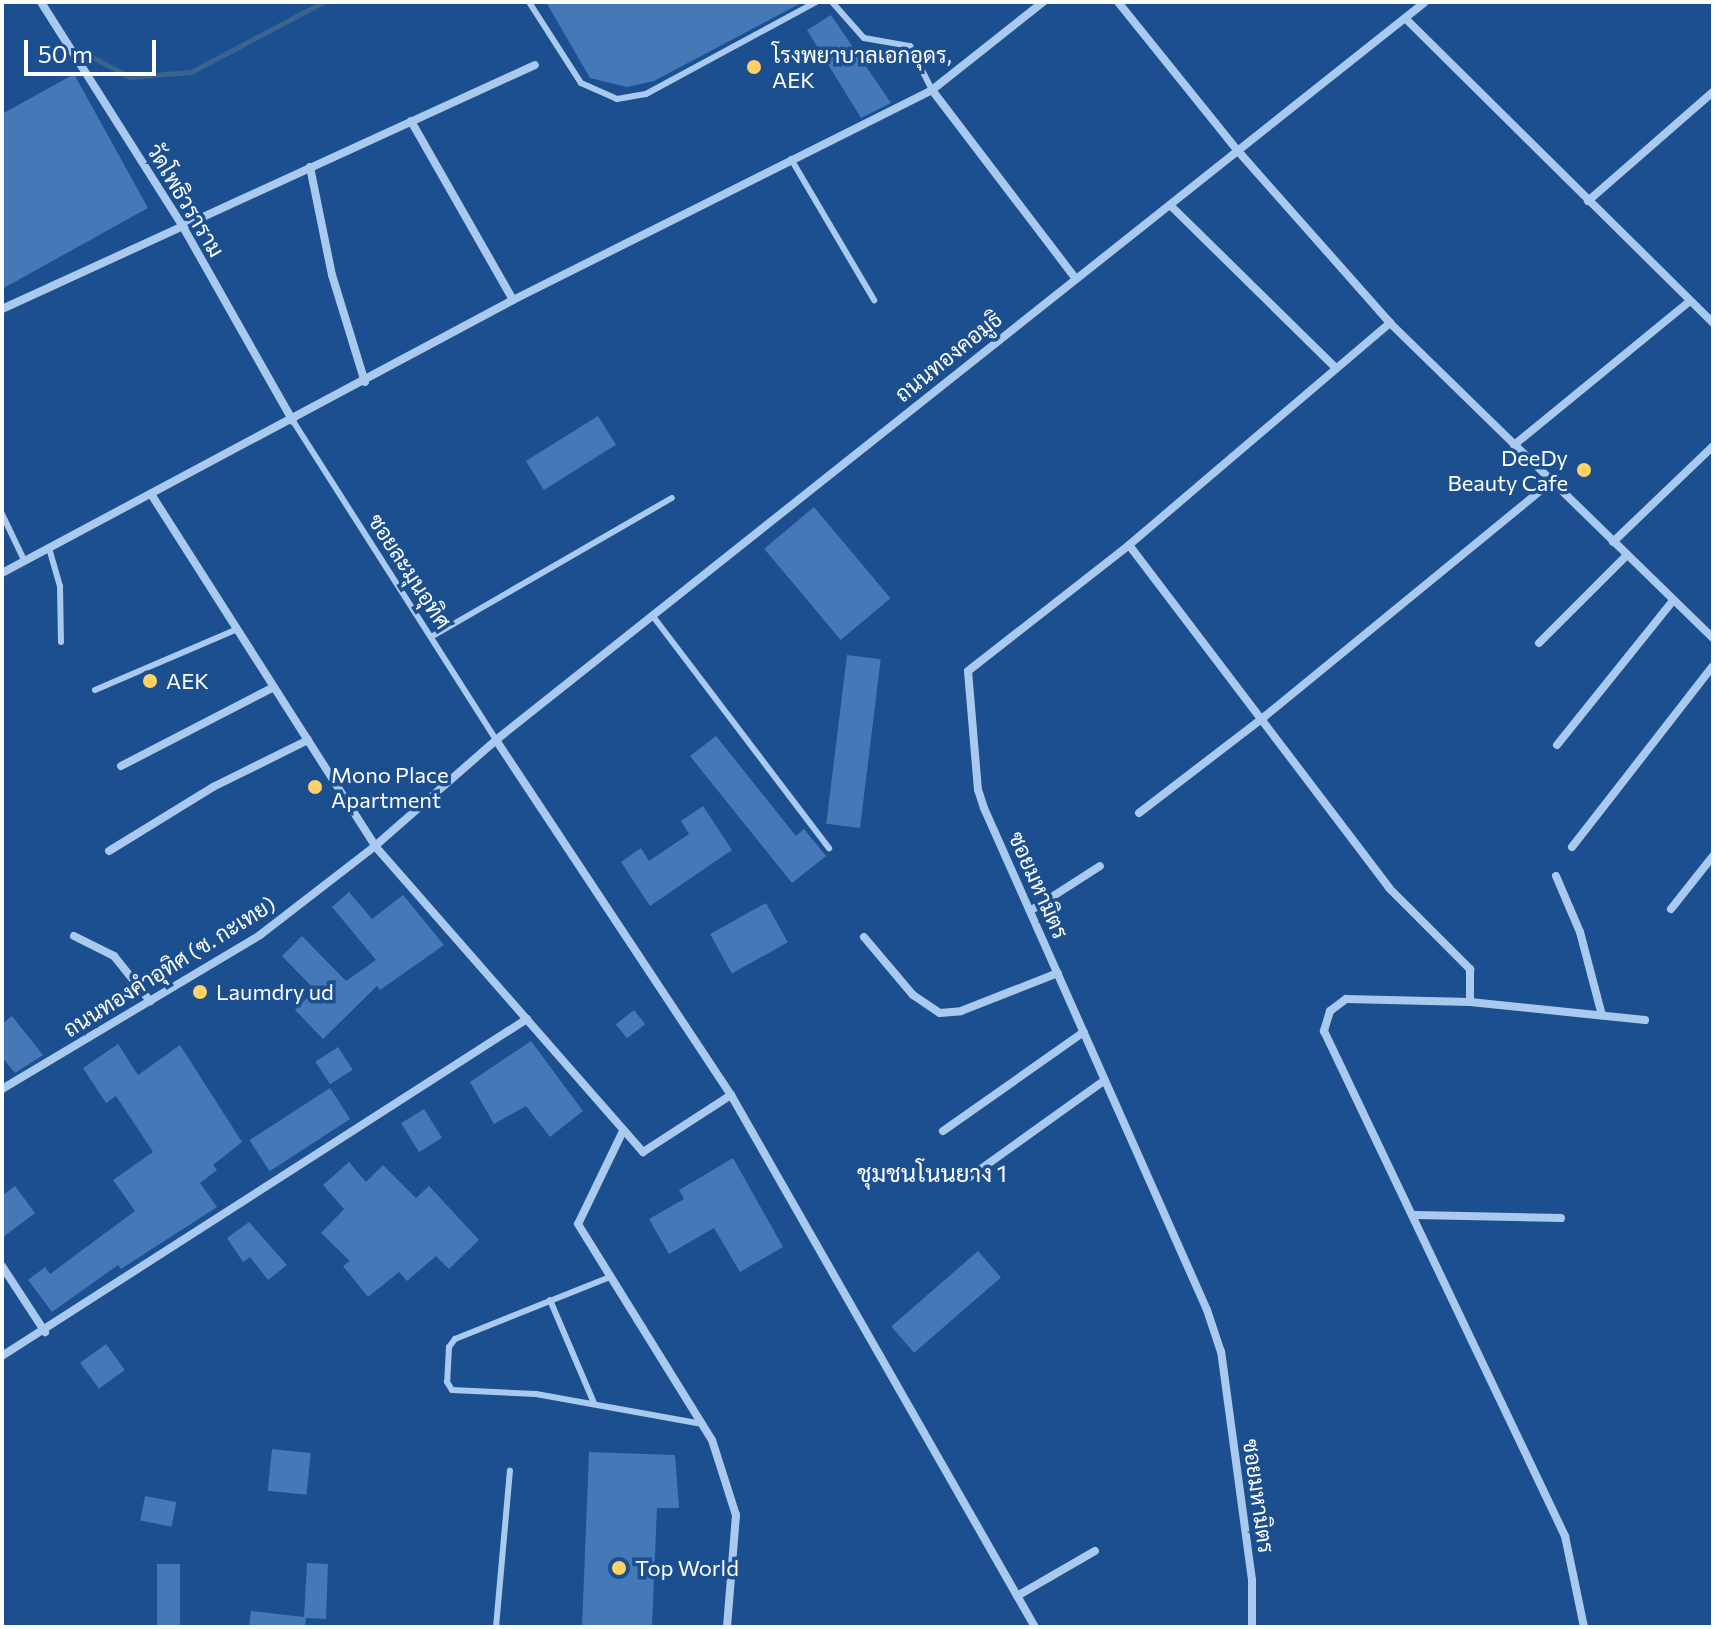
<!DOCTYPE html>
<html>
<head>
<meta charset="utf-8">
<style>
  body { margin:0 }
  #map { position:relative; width:1715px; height:1629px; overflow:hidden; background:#1b4f8f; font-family:Commissioner,Sarabun,sans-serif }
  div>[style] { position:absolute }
  .stream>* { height:5px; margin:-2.5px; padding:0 2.5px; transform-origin:2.5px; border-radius:2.5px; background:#3c6290 }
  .building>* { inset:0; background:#4478b7; transform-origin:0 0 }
  .service>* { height:6px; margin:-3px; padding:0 3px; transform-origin:3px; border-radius:3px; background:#a9c9ee }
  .minor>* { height:8px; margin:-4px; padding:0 4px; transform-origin:4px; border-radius:4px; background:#a9c9ee }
  .dots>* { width:22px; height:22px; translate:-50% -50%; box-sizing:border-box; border:4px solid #1b4f8f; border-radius:50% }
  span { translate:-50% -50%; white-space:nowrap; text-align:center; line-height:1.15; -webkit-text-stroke:7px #1b4f8f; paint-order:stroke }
  .poi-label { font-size:22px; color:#fff }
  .left { translate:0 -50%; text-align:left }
  .right { translate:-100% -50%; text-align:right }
  .street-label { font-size:22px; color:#fff }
  .neighbourhood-label { font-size:24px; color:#fff }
  .frame { position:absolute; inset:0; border:4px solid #fff; pointer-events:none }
  .scale { position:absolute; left:24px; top:40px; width:132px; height:36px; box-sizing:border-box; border:4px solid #fff; border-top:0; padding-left:10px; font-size:24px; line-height:28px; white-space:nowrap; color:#fff; -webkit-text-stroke:6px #1b4f8f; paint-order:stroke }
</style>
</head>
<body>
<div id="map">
  <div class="stream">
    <div style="left:94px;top:58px;width:41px;rotate:27.8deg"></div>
    <div style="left:130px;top:77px;width:61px;rotate:-4.7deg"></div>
    <div style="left:191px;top:72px;width:149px;rotate:-27.9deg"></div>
  </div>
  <div class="building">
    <div style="clip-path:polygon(546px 2px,803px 2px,654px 81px,627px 87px,590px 78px)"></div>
    <div style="clip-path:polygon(831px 15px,891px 103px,861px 118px,807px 30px)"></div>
    <div style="clip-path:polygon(74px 74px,148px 208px,2px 289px,2px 114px)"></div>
    <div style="left:598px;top:416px;width:34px;height:85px;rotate:58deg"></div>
    <div style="left:814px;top:507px;width:119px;height:65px;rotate:50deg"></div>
    <div style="left:847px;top:655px;width:34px;height:170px;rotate:7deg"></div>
    <div style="clip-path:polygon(716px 736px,796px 836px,804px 829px,826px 856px,792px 883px,690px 756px)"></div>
    <div style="clip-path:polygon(703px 806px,732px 850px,650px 906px,621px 862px,641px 848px,649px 861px,689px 834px,681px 821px)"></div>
    <div style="clip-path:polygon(349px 892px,372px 919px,403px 895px,444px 945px,380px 990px,377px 986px,323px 1039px,295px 1010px,315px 990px,282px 956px,302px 936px,346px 981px,376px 960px,332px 907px)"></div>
    <div style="left:766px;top:903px;width:45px;height:64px;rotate:61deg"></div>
    <div style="left:634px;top:1010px;width:18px;height:23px;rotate:52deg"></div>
    <div style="clip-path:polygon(12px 1016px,43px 1055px,15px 1073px,2px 1057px,2px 1024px)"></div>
    <div style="clip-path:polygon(531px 1041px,583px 1111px,550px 1137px,526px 1106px,494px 1124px,470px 1082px)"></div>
    <div style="clip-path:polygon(118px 1044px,138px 1075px,180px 1045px,242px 1142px,213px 1165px,217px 1170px,200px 1183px,217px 1207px,121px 1269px,118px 1265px,52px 1312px,28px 1280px,45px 1267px,50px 1274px,135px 1211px,113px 1180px,153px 1152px,116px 1096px,106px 1103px,83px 1068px)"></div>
    <div style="left:338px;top:1047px;width:27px;height:27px;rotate:57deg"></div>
    <div style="left:330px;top:1088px;width:37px;height:96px;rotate:57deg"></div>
    <div style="left:424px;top:1109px;width:34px;height:27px;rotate:58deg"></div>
    <div style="clip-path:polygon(733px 1158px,783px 1247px,740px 1272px,714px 1228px,669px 1254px,649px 1219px,684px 1199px,679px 1190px)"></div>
    <div style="clip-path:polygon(349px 1162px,366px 1182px,383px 1165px,416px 1198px,429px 1186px,479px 1240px,449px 1269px,436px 1256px,407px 1281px,399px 1272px,368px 1297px,343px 1266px,350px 1261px,321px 1233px,344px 1209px,323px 1185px)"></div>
    <div style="clip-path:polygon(15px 1186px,35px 1213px,2px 1238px,2px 1196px)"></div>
    <div style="clip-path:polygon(249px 1222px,287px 1265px,268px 1280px,250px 1257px,243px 1262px,227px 1238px)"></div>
    <div style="left:978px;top:1251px;width:35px;height:115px;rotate:49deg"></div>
    <div style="left:106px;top:1344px;width:32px;height:32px;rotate:54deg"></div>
    <div style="left:272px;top:1449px;width:39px;height:42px;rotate:6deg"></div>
    <div style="clip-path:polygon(589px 1452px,675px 1455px,679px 1508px,657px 1508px,652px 1627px,582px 1627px)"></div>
    <div style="left:145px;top:1496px;width:32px;height:25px;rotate:11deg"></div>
    <div style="clip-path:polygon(307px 1563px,328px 1564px,326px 1619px,306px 1618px,305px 1627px,249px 1627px,251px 1611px,304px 1617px)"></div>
    <div style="left:157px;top:1564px;width:23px;height:63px"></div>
  </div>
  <div class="service">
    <div style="left:529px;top:2px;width:96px;rotate:57.3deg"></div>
    <div style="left:581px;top:83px;width:39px;rotate:24deg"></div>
    <div style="left:617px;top:99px;width:29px;rotate:-10deg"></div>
    <div style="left:646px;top:94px;width:193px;rotate:-28.4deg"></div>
    <div style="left:832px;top:2px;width:48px;rotate:48.4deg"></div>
    <div style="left:864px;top:38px;width:47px;rotate:9.9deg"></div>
    <div style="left:910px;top:46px;width:49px;rotate:63.4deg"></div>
    <div style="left:791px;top:159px;width:164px;rotate:59.5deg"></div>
    <div style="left:293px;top:421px;width:378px;rotate:57.5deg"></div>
    <div style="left:2px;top:514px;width:51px;rotate:64.4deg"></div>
    <div style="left:49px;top:548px;width:40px;rotate:74deg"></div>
    <div style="left:60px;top:586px;width:56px;rotate:89deg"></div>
    <div style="left:652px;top:615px;width:293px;rotate:52.8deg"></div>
    <div style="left:431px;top:637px;width:278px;rotate:-30deg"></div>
    <div style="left:95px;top:690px;width:155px;rotate:-23.2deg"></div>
    <div style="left:610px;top:1277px;width:167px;rotate:158.2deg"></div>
    <div style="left:455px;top:1339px;width:10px;rotate:127deg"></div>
    <div style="left:449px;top:1347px;width:35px;rotate:93deg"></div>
    <div style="left:447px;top:1382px;width:9px;rotate:58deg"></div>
    <div style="left:452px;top:1390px;width:84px;rotate:2.7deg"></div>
    <div style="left:536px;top:1394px;width:169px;rotate:10.2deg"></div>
    <div style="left:550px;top:1300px;width:112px;rotate:66.9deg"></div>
    <div style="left:496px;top:1627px;width:157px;rotate:-84.9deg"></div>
  </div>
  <div class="minor">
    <div style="left:41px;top:2px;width:264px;rotate:57.7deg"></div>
    <div style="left:182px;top:225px;width:225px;rotate:60.5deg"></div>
    <div style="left:1118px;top:2px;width:191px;rotate:51.2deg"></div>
    <div style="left:1238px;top:151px;width:230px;rotate:48.5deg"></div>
    <div style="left:1390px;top:323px;width:451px;rotate:44.3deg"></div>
    <div style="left:1407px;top:20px;width:431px;rotate:44.7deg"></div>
    <div style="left:932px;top:90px;width:236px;rotate:52.7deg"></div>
    <div style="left:411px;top:121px;width:206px;rotate:60.3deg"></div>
    <div style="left:310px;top:167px;width:110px;rotate:78.5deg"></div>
    <div style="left:332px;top:275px;width:112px;rotate:72.9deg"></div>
    <div style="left:1588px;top:201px;width:166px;rotate:-41.1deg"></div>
    <div style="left:1170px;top:205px;width:233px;rotate:44.5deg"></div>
    <div style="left:2px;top:309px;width:586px;rotate:-24.6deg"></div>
    <div style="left:1514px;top:445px;width:227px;rotate:-39.3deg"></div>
    <div style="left:151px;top:494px;width:417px;rotate:57.5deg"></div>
    <div style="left:375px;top:846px;width:407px;rotate:48.8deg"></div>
    <div style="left:643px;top:1152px;width:105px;rotate:-32.9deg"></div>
    <div style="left:1613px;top:542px;width:139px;rotate:-43.8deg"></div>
    <div style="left:1129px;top:545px;width:430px;rotate:52.8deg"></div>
    <div style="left:1389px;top:888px;width:115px;rotate:45deg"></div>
    <div style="left:1470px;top:969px;width:33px;rotate:90deg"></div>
    <div style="left:1470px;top:1002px;width:124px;rotate:-178.6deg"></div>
    <div style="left:1346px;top:999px;width:20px;rotate:143deg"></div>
    <div style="left:1330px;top:1011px;width:21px;rotate:107deg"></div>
    <div style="left:1324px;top:1031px;width:560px;rotate:64.49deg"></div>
    <div style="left:1565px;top:1536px;width:93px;rotate:78.2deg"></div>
    <div style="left:2px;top:573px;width:579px;rotate:-28.11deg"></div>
    <div style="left:513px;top:300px;width:469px;rotate:-26.6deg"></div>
    <div style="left:932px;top:90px;width:142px;rotate:-38.4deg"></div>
    <div style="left:1539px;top:643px;width:124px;rotate:-45deg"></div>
    <div style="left:496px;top:740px;width:426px;rotate:56.5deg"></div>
    <div style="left:731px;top:1095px;width:613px;rotate:60.26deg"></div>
    <div style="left:1557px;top:745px;width:184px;rotate:-51.2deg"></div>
    <div style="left:121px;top:766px;width:172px;rotate:-27.3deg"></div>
    <div style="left:1139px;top:813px;width:158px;rotate:-37.5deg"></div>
    <div style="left:1264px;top:717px;width:371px;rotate:-39.3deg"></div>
    <div style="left:1572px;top:847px;width:229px;rotate:-52.1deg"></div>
    <div style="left:109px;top:851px;width:122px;rotate:-31.6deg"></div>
    <div style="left:213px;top:787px;width:106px;rotate:-26.3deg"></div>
    <div style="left:1556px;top:876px;width:61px;rotate:66.8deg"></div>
    <div style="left:1580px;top:932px;width:86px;rotate:75.2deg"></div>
    <div style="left:1671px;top:909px;width:68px;rotate:-51.6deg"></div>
    <div style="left:1030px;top:911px;width:83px;rotate:-32.7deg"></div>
    <div style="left:74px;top:936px;width:45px;rotate:26.6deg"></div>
    <div style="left:114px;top:956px;width:58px;rotate:51.3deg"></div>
    <div style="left:864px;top:937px;width:76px;rotate:49.8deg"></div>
    <div style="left:913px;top:995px;width:32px;rotate:34deg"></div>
    <div style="left:940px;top:1013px;width:21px;rotate:-5deg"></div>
    <div style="left:961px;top:1011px;width:104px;rotate:-21.4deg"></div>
    <div style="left:1470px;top:1002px;width:176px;rotate:5.9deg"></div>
    <div style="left:2px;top:1089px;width:300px;rotate:-30.8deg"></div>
    <div style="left:260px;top:935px;width:145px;rotate:-37.7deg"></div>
    <div style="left:375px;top:846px;width:161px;rotate:-41.2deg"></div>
    <div style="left:496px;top:740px;width:1186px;rotate:-38.46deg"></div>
    <div style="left:623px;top:1131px;width:103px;rotate:115.8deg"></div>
    <div style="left:578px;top:1224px;width:254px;rotate:58.2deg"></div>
    <div style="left:712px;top:1440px;width:79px;rotate:72.3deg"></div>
    <div style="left:736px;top:1515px;width:112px;rotate:94.6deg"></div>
    <div style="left:943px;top:1131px;width:172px;rotate:-35.1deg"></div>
    <div style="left:964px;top:1181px;width:173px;rotate:-35.6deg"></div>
    <div style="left:1415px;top:1215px;width:146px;rotate:1.2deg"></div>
    <div style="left:2px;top:1266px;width:79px;rotate:56.9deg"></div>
    <div style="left:2px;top:1356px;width:624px;rotate:-32.7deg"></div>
    <div style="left:1017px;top:1596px;width:90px;rotate:-30deg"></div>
    <div style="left:1252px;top:1627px;width:47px;rotate:-90deg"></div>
    <div style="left:1252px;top:1580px;width:230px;rotate:-97.7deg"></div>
    <div style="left:1221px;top:1352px;width:44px;rotate:-108.4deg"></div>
    <div style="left:1207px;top:1310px;width:549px;rotate:-113.95deg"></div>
    <div style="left:984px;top:808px;width:19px;rotate:-108deg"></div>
    <div style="left:978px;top:790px;width:119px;rotate:-94.8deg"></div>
    <div style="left:968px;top:671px;width:204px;rotate:-38deg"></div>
    <div style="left:1129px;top:545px;width:343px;rotate:-40.4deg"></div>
  </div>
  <div class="dots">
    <div style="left:754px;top:67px;background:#ffd166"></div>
    <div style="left:1584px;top:470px;background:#ffd166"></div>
    <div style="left:150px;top:681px;background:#ffd166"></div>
    <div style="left:315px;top:787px;background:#ffd166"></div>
    <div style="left:200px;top:992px;background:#ffd166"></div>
    <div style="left:619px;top:1568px;background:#ffd166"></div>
  </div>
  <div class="poi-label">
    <span class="left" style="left:772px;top:67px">โรงพยาบาลเอกอุดร,<br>AEK</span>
    <span class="right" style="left:1568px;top:470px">DeeDy<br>Beauty Cafe</span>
    <span class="left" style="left:166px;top:681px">AEK</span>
    <span class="left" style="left:331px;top:787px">Mono Place<br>Apartment</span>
    <span class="left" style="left:216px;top:992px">Laumdry ud</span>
    <span class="left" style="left:635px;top:1568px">Top World</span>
  </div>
  <div class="street-label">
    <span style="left:186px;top:200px;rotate:59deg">วัดโพธิวราราม</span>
    <span style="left:948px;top:356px;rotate:-39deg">ถนนทองคอมูธิ</span>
    <span style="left:410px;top:571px;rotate:57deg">ซอยละมุนอุทิศ</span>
    <span style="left:1039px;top:885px;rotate:66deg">ซอยมหามิตร</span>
    <span style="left:169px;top:966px;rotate:-32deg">ถนนทองคำอุทิศ (ซ. กะเทย)</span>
    <span style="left:1259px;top:1496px;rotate:82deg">ซอยมหามิตร</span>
  </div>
  <div class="neighbourhood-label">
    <span style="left:932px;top:1173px">ชุมชนโนนยาง 1</span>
  </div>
  <div class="frame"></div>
  <div class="scale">50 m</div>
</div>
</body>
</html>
